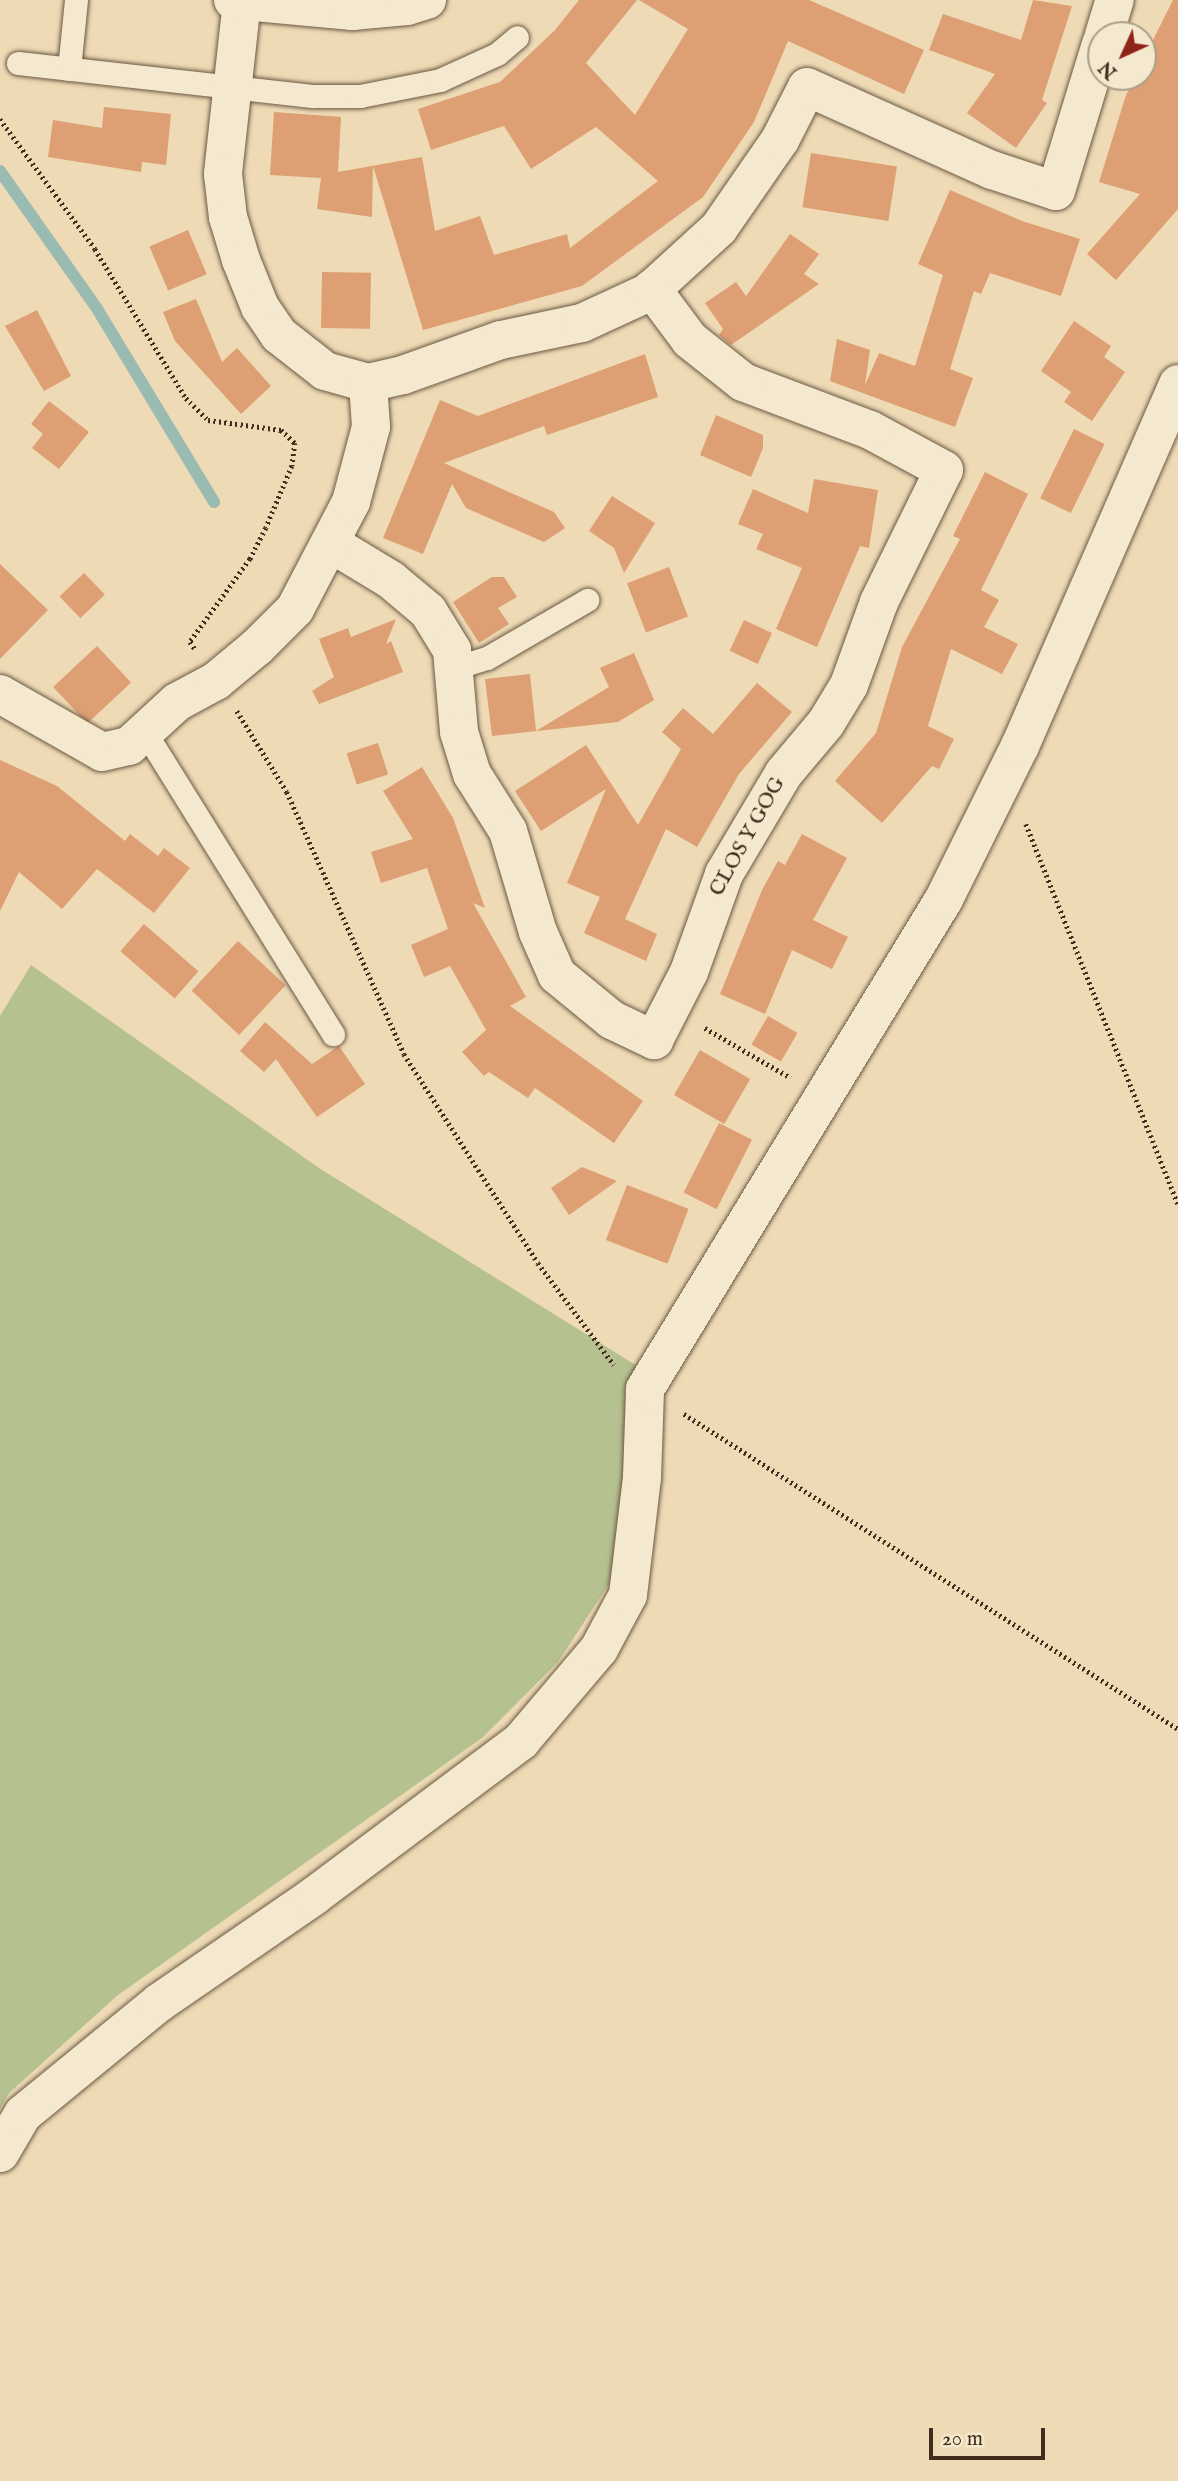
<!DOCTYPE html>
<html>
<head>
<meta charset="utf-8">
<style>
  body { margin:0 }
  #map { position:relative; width:1178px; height:2481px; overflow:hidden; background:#eedbb5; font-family:"IM FELL English",serif }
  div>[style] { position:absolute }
  .green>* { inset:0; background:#b6c190 }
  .stream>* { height:12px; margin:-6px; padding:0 6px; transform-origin:6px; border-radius:6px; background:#99bbb1 }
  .building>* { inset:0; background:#dd9f73; transform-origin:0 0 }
  .path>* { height:4.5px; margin-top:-2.25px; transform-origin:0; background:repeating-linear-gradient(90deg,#402d1e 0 2px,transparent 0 5.5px) }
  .roads { filter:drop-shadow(0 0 2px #6c5844) drop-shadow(0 0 2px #6c5844) }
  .lane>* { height:23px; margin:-11.5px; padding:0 11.5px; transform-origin:11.5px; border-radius:11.5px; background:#f4e8cf }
  .street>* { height:38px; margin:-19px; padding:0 19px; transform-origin:19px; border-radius:19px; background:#f4e8cf }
  .secondary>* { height:38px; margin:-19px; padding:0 19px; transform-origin:19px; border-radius:19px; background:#f4e8cf }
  span { translate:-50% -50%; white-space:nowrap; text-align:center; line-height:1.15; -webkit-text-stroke:5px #f4e8cf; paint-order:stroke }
  .street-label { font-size:21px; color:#402d1e }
  .north { position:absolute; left:1087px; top:21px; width:70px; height:70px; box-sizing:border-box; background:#f4e8cf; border:2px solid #ac9d88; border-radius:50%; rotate:225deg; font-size:19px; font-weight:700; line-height:28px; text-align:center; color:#402d1e }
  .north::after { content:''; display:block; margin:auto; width:24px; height:32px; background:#8f2418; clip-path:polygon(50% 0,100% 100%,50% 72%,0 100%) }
  .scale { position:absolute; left:929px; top:2428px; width:116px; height:32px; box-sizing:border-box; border:4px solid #402d1e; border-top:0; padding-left:9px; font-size:21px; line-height:24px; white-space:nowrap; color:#402d1e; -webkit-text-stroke:5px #f4e8cf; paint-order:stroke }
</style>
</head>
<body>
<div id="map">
  <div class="green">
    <div style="clip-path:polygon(31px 965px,319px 1168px,642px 1369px,639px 1499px,609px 1584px,558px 1662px,482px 1738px,118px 1995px,9px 2093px,0 2109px,0 1016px)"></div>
  </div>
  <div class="stream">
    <div style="left:0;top:171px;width:166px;rotate:54.8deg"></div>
    <div style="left:96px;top:307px;width:228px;rotate:58.8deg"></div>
  </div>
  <div class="building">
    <div style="clip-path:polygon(579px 0,637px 0,586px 63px,635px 115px,688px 29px,639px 0,809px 0,924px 50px,904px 94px,788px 41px,754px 122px,703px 197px,582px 286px,423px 330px,373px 166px,372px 217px,317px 209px,321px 178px,270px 175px,274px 112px,341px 117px,338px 172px,422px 157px,435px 231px,480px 216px,494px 255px,567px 234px,570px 248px,658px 181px,596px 127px,531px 169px,504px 126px,431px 150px,418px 109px,500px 82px,555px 30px)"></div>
    <div style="clip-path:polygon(1033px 0,1072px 6px,1042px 100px,1047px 103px,1016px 148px,967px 113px,995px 74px,929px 50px,943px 14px,1021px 40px)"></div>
    <div style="clip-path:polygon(1173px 0,1178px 0,1178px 209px,1116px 280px,1087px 254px,1140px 194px,1099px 182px,1126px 95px,1135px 77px,1143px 77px,1143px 60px)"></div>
    <div style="clip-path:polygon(104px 107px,171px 114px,166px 165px,142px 162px,141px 172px,48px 157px,53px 120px,102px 128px)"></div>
    <div style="left:811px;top:153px;width:87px;height:55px;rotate:9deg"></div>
    <div style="clip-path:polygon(950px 190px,1022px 221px,1080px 239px,1061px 296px,990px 273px,981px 294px,974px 291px,950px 369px,973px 378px,955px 427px,830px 381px,837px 339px,870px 350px,865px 385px,879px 353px,915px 366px,943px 275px,918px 264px)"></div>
    <div style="left:188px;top:230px;width:48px;height:42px;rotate:67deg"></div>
    <div style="clip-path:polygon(790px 234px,819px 254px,804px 274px,819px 284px,731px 345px,719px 335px,723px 329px,705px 303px,736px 282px,746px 296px)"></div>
    <div style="left:322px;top:272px;width:49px;height:56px;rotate:1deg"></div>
    <div style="clip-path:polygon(196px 299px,222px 362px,237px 348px,271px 386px,241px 414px,175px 341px,163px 312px)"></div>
    <div style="clip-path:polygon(37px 310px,71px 376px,44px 391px,5px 326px)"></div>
    <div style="clip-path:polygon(1074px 321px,1111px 346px,1104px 357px,1125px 372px,1092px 421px,1064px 402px,1071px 392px,1041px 371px)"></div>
    <div style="clip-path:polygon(645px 354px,658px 397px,547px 435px,544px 426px,444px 463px,554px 512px,565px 528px,544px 542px,466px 508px,452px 484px,423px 554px,383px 538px,440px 400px,478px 416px)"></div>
    <div style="clip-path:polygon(49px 401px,89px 432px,59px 469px,32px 448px,43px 434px,31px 424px)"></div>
    <div style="clip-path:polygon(716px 415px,763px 435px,763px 448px,751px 477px,700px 455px)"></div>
    <div style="left:1074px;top:429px;width:34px;height:77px;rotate:26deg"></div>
    <div style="clip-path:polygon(985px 472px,1028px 494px,981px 590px,999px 600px,984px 627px,1018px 644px,1002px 674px,951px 649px,928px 726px,954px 739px,939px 769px,932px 766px,882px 823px,835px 781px,876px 733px,902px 647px,960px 539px,953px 536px)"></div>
    <div style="clip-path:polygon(814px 479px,878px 490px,869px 548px,860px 546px,817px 647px,776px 629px,802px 568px,756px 549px,763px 534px,738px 524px,753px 489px,808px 513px)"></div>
    <div style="clip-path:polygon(612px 496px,655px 523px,624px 573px,614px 548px,589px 531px)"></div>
    <div style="clip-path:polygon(0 564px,48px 610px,0 659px)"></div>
    <div style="left:669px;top:567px;width:53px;height:45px;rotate:69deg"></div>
    <div style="left:84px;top:573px;width:30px;height:34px;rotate:46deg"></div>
    <div style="clip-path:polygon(492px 577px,504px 577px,517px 597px,498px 608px,509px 624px,479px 643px,453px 602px)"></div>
    <div style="clip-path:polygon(396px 619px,386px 644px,391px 641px,403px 672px,319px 704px,312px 691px,334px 677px,319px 639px,348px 628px,351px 637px)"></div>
    <div style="left:744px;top:620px;width:31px;height:34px;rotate:25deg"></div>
    <div style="left:97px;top:646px;width:50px;height:60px;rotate:47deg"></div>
    <div style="clip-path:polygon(634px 653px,654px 700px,618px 722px,492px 736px,485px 679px,530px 674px,536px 731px,609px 687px,600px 668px)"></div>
    <div style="clip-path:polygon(757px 683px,792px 712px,739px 774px,697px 847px,666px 829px,625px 919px,657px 934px,646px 961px,584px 933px,600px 897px,567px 883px,606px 789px,541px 831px,515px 791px,586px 745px,638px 825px,681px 749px,662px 732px,683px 708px,713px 734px)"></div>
    <div style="left:378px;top:743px;width:33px;height:33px;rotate:72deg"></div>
    <div style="clip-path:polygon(0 760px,57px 786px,125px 841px,130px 834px,158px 856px,164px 848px,190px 868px,154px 913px,97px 869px,62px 909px,19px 872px,0 911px)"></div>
    <div style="clip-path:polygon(422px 767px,453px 818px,485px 908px,473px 903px,526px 997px,510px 1006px,643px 1101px,614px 1143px,535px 1088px,528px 1098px,489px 1072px,484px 1076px,462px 1052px,486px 1030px,450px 966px,424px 977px,411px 945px,448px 929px,427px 868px,381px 883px,371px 852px,413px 839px,383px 791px)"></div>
    <div style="clip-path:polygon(802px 834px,847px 858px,813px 920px,848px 937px,832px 969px,792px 950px,765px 1014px,720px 994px,762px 890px,778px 861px,785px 865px)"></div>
    <div style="left:144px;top:924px;width:72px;height:36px;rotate:41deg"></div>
    <div style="left:238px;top:941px;width:65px;height:68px;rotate:43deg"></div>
    <div style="left:768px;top:1016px;width:34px;height:33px;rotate:30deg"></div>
    <div style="clip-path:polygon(265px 1022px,312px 1064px,339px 1046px,365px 1084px,317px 1117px,276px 1059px,264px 1072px,240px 1051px)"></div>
    <div style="left:700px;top:1050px;width:58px;height:52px;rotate:30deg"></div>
    <div style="left:719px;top:1123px;width:37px;height:78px;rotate:27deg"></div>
    <div style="clip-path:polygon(582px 1167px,617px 1181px,569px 1215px,551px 1188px)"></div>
    <div style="left:627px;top:1185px;width:66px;height:59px;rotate:21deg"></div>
  </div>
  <div class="path">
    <div style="left:0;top:119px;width:161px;rotate:53.8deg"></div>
    <div style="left:95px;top:249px;width:175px;rotate:58.6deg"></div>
    <div style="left:186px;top:398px;width:31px;rotate:45deg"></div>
    <div style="left:208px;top:420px;width:74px;rotate:7.8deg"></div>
    <div style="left:281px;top:430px;width:19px;rotate:43deg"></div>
    <div style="left:295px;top:443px;width:23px;rotate:97deg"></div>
    <div style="left:292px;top:466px;width:67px;rotate:112.8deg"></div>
    <div style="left:266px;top:528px;width:35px;rotate:117deg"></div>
    <div style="left:250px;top:559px;width:102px;rotate:125.9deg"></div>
    <div style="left:190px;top:642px;width:9px;rotate:54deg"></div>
    <div style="left:237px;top:711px;width:95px;rotate:58.3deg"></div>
    <div style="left:287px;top:792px;width:287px;rotate:65.9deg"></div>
    <div style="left:404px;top:1054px;width:248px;rotate:57.3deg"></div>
    <div style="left:538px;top:1263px;width:127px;rotate:53.3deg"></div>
    <div style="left:1026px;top:824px;width:409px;rotate:68.2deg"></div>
    <div style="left:705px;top:1028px;width:99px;rotate:30.2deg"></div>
    <div style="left:684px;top:1414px;width:586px;rotate:32.52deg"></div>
  </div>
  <div class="roads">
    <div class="lane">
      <div style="left:18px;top:63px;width:298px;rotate:6.4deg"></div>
      <div style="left:314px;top:96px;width:46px"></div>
      <div style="left:360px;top:96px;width:82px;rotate:-11.3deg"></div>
      <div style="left:440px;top:80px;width:63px;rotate:-24.5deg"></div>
      <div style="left:497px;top:54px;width:26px;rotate:-40deg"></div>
      <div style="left:69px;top:69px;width:69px;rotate:-84.2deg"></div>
      <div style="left:454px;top:668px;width:34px;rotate:-17deg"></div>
      <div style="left:487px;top:658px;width:116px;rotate:-30.1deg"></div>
      <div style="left:145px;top:732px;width:356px;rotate:58.1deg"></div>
    </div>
    <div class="street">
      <div style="left:242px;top:1px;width:174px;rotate:96.3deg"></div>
      <div style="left:223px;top:174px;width:43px;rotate:83.4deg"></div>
      <div style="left:228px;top:217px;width:45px;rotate:73.2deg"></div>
      <div style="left:241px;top:260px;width:51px;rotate:68deg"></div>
      <div style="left:260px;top:307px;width:34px;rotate:56deg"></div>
      <div style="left:279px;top:335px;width:58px;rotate:38deg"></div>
      <div style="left:325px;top:371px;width:45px;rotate:15.6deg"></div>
      <div style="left:368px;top:383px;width:36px;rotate:-13deg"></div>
      <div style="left:403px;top:375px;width:104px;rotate:-19.7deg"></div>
      <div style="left:501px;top:340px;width:83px;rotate:-11.9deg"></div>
      <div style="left:582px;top:323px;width:74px;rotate:-24.8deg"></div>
      <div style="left:649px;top:292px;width:95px;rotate:-42.4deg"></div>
      <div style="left:719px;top:228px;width:107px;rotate:-55.3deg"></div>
      <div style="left:780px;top:140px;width:59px;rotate:-63deg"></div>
      <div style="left:807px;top:87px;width:203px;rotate:24.2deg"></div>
      <div style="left:992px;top:170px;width:67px;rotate:18.2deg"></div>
      <div style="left:1056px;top:191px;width:154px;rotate:-73deg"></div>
      <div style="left:1104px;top:35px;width:37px;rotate:-73deg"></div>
      <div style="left:330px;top:543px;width:71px;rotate:31.2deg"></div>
      <div style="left:391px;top:580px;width:48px;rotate:40deg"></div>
      <div style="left:428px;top:611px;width:46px;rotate:58.4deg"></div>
      <div style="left:452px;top:650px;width:82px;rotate:85.1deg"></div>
      <div style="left:459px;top:732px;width:44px;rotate:72.8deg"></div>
      <div style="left:472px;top:774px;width:67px;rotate:57.7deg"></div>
      <div style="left:508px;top:831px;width:105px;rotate:73.5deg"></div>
      <div style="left:538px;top:932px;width:47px;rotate:66.2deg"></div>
      <div style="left:557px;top:975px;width:71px;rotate:39.3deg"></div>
      <div style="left:612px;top:1020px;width:47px;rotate:25.5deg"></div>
      <div style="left:654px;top:1040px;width:76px;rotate:-62.8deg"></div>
      <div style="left:689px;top:972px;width:104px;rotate:-70.3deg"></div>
      <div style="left:724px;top:874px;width:117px;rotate:-59.3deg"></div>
      <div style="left:784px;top:773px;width:65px;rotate:-50deg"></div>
      <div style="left:826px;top:723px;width:44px;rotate:-58.8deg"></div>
      <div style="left:849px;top:685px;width:88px;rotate:-70.1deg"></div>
      <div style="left:879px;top:602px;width:147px;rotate:-63.8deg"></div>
      <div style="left:944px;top:470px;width:84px;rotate:-151.6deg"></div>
      <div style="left:870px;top:430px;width:136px;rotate:-159.3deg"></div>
      <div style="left:743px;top:382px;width:68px;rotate:-141.6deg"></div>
      <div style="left:690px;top:340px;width:64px;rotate:-126.7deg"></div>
      <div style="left:0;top:694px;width:117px;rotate:29.6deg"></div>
      <div style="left:102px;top:752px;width:28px;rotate:-13deg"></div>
      <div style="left:129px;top:746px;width:65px;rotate:-42.5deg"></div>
      <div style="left:177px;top:702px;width:44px;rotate:-28.3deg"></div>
      <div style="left:216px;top:681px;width:53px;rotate:-39.7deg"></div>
      <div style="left:257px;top:647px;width:54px;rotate:-45deg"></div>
      <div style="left:295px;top:609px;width:121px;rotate:-62.4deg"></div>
      <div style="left:351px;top:502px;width:78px;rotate:-75.1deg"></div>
      <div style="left:371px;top:427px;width:44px;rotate:-93.9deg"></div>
      <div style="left:0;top:2153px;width:45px;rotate:-59.5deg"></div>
      <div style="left:23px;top:2114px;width:177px;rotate:-39.3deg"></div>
      <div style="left:160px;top:2002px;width:187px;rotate:-34.5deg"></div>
      <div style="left:314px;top:1896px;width:259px;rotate:-36.8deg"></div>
      <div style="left:521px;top:1741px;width:121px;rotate:-49.7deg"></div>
      <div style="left:599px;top:1649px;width:61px;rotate:-61.8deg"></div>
      <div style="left:628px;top:1595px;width:119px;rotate:-83.2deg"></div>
      <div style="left:642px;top:1477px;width:88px;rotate:-88deg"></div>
      <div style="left:645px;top:1389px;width:574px;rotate:-58.61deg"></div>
      <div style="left:944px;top:899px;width:171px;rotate:-63.6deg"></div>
      <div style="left:1020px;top:746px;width:395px;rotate:-66.4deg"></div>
    </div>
    <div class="secondary">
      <div style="left:233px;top:0;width:120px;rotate:5.3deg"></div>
      <div style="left:352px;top:11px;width:55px;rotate:-5.2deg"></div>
      <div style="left:407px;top:6px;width:21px;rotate:-17deg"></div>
    </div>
  </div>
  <div class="street-label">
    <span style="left:748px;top:837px;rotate:-61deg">CLOS Y GOG</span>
  </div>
  <div class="north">N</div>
  <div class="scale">20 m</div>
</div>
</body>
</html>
